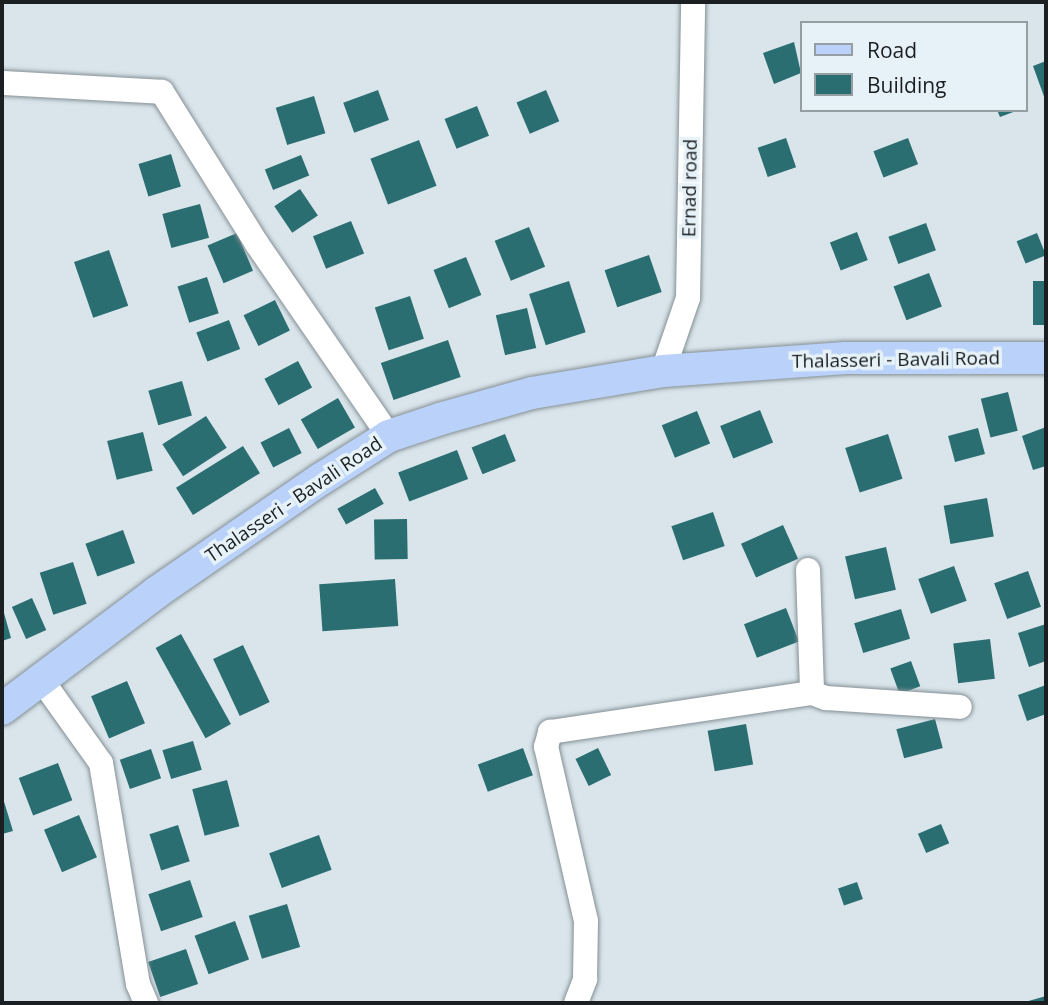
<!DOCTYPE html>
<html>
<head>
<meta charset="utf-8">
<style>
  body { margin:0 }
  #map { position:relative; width:1048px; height:1005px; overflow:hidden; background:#d9e5eb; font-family:"Open Sans",sans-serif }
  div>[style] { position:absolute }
  .building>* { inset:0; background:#2a6e71; transform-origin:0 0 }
  .roads { filter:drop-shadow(0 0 2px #859095) drop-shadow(0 0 2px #859095) }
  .minor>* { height:24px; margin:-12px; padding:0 12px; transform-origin:12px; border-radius:12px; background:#fff }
  .major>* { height:32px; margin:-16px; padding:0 16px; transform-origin:16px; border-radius:16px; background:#bad2fa }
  span { translate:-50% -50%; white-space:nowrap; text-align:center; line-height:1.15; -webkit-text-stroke:7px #e6f2f8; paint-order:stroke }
  .street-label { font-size:19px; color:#1b1f21 }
  .frame { position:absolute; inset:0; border:4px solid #1b1f21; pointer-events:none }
  .legend { position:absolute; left:800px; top:21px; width:228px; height:91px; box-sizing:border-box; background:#e6f2f8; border:2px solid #959ea2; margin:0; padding:9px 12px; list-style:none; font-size:21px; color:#1b1f21 }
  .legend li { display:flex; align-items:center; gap:14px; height:35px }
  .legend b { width:35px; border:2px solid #959ea2 }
</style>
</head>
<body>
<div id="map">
  <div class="building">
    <div style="clip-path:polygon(794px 42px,801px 73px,774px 84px,763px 53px)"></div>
    <div style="clip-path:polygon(1046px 61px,1046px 102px,1033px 66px)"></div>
    <div style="left:378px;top:90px;width:32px;height:37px;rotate:70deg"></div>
    <div style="left:546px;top:90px;width:34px;height:32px;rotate:67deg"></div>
    <div style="left:314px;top:96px;width:39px;height:40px;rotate:73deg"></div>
    <div style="left:477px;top:106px;width:32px;height:35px;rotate:68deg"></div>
    <div style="clip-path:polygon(997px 110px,1016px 110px,1016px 111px,1000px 117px)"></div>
    <div style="left:786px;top:138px;width:31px;height:30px;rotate:71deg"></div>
    <div style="left:908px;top:138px;width:28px;height:37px;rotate:69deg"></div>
    <div style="left:419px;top:140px;width:49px;height:52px;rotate:69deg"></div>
    <div style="left:171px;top:154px;width:34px;height:34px;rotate:73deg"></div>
    <div style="left:301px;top:155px;width:22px;height:39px;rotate:68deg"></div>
    <div style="left:300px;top:189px;width:32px;height:31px;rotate:56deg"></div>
    <div style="left:200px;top:204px;width:35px;height:39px;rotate:75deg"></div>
    <div style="left:351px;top:221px;width:35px;height:41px;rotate:68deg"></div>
    <div style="left:926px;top:223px;width:29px;height:40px;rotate:70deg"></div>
    <div style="left:529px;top:227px;width:43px;height:37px;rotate:68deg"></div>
    <div style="left:857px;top:232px;width:30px;height:29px;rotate:69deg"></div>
    <div style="left:237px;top:233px;width:41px;height:32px;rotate:67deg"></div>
    <div style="left:1037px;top:233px;width:24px;height:22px;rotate:68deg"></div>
    <div style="left:109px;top:250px;width:59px;height:37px;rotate:71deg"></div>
    <div style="left:649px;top:255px;width:39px;height:47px;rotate:71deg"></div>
    <div style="left:466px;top:257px;width:41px;height:35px;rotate:68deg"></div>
    <div style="left:929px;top:273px;width:36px;height:38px;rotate:69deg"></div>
    <div style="left:207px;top:277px;width:38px;height:31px;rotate:72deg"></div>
    <div style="left:569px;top:281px;width:54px;height:42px;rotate:72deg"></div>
    <div style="left:1033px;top:281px;width:13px;height:44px"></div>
    <div style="left:410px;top:296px;width:45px;height:37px;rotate:72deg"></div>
    <div style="left:275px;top:300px;width:34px;height:35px;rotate:64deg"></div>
    <div style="left:527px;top:308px;width:41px;height:32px;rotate:77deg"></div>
    <div style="left:229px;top:320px;width:31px;height:35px;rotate:69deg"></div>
    <div style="left:448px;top:340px;width:39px;height:71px;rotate:71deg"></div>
    <div style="left:298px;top:361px;width:30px;height:38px;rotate:62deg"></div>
    <div style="left:182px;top:381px;width:36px;height:35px;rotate:74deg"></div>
    <div style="left:1008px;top:392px;width:40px;height:28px;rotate:76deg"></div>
    <div style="left:338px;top:398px;width:34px;height:43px;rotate:60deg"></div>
    <div style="left:760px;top:410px;width:35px;height:43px;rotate:68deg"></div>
    <div style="left:697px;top:411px;width:35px;height:38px;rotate:68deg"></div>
    <div style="left:206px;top:416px;width:38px;height:52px;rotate:57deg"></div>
    <div style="clip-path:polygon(1046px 427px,1046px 466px,1033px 470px,1022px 436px)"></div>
    <div style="left:289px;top:428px;width:28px;height:32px;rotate:63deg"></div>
    <div style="left:978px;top:428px;width:27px;height:31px;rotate:75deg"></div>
    <div style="left:143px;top:432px;width:40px;height:37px;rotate:76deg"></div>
    <div style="left:505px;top:434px;width:29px;height:36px;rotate:68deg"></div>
    <div style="left:888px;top:434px;width:47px;height:45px;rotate:72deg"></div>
    <div style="left:243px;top:446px;width:32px;height:79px;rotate:58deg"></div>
    <div style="left:457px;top:450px;width:31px;height:63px;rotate:69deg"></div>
    <div style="left:375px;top:488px;width:18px;height:43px;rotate:61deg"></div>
    <div style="left:987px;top:498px;width:39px;height:44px;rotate:80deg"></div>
    <div style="left:713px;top:512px;width:36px;height:44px;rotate:71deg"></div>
    <div style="left:407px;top:519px;width:40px;height:33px;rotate:89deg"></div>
    <div style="left:783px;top:525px;width:37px;height:46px;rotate:66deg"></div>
    <div style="left:123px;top:530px;width:35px;height:40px;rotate:70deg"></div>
    <div style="left:886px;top:547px;width:44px;height:42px;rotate:77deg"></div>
    <div style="left:73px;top:562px;width:44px;height:35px;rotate:72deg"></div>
    <div style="left:954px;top:566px;width:37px;height:38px;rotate:70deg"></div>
    <div style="left:1028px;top:571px;width:38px;height:36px;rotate:70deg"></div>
    <div style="left:395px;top:579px;width:47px;height:76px;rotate:86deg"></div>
    <div style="left:32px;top:598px;width:35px;height:22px;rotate:66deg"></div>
    <div style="clip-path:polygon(2px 606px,11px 638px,2px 641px)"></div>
    <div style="left:786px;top:608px;width:36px;height:45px;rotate:69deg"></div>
    <div style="left:901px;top:609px;width:31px;height:49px;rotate:73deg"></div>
    <div style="clip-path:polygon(1046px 624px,1046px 661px,1029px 667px,1018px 633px)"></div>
    <div style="left:181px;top:634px;width:103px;height:29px;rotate:61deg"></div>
    <div style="left:990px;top:639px;width:40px;height:37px;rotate:83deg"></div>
    <div style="left:243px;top:645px;width:63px;height:33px;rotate:65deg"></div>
    <div style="left:911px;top:661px;width:27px;height:22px;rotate:70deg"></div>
    <div style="left:127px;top:681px;width:46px;height:39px;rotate:67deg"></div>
    <div style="clip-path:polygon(1046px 685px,1046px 714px,1027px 721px,1018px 695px)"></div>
    <div style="left:935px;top:719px;width:30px;height:40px;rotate:75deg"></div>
    <div style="left:746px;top:724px;width:41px;height:39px;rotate:80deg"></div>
    <div style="left:193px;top:741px;width:30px;height:32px;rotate:73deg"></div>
    <div style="left:523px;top:748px;width:29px;height:48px;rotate:70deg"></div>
    <div style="left:598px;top:748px;width:30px;height:25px;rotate:64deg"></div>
    <div style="left:151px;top:749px;width:31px;height:33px;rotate:71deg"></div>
    <div style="left:58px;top:763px;width:40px;height:42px;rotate:69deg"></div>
    <div style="left:227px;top:780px;width:48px;height:36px;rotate:75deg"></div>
    <div style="clip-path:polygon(2px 795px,13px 831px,2px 834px)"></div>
    <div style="left:79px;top:815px;width:46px;height:38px;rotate:67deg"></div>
    <div style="left:941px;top:824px;width:21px;height:25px;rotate:67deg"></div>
    <div style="left:178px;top:825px;width:38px;height:30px;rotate:72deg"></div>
    <div style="left:319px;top:835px;width:37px;height:53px;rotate:70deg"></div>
    <div style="left:190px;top:880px;width:39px;height:44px;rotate:71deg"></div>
    <div style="left:857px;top:882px;width:18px;height:20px;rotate:71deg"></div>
    <div style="left:287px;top:904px;width:45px;height:40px;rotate:73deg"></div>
    <div style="left:235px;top:921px;width:41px;height:43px;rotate:70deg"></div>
    <div style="left:186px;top:949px;width:37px;height:40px;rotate:71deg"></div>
    <div style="clip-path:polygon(1046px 996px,1046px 1003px,1025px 1003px,1025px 1002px)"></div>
  </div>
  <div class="roads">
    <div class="minor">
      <div style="left:2px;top:83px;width:160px;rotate:3.2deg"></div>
      <div style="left:162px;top:92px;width:179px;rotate:58deg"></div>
      <div style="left:257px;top:244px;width:233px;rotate:55.5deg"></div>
      <div style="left:663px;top:371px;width:77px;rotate:-71.1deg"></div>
      <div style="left:688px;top:298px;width:296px;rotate:-89deg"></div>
      <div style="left:808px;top:570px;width:123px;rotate:88.1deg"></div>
      <div style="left:41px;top:679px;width:103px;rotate:54.5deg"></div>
      <div style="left:101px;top:763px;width:224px;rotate:80.5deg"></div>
      <div style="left:138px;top:984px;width:21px;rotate:67deg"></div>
      <div style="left:576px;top:1003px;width:26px;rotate:-69deg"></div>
      <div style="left:585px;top:979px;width:58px;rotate:-89deg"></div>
      <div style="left:586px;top:921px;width:179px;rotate:-102.9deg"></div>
      <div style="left:546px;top:747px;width:16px;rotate:-75deg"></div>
      <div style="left:550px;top:732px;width:265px;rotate:-8.5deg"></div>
      <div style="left:812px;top:693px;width:15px;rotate:20deg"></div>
      <div style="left:826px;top:698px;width:134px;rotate:3.8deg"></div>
    </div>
    <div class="major">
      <div style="left:2px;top:709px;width:194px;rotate:-37deg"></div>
      <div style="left:157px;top:592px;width:199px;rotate:-34.6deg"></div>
      <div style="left:321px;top:479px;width:80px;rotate:-32.3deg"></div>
      <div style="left:389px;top:436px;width:54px;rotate:-18.4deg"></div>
      <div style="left:440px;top:419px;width:96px;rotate:-15.8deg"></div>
      <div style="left:532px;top:393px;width:133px;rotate:-9.5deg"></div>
      <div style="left:663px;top:371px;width:183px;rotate:-4.1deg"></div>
      <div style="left:846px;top:358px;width:200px"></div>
    </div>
  </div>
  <div class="street-label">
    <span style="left:690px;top:188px;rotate:-89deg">Ernad road</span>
    <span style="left:896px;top:360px;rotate:-1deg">Thalasseri - Bavali Road</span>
    <span style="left:294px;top:500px;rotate:-34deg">Thalasseri - Bavali Road</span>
  </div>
  <div class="frame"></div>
  <ul class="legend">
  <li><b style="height:9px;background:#bad2fa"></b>Road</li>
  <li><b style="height:19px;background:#2a6e71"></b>Building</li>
  </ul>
</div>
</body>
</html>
